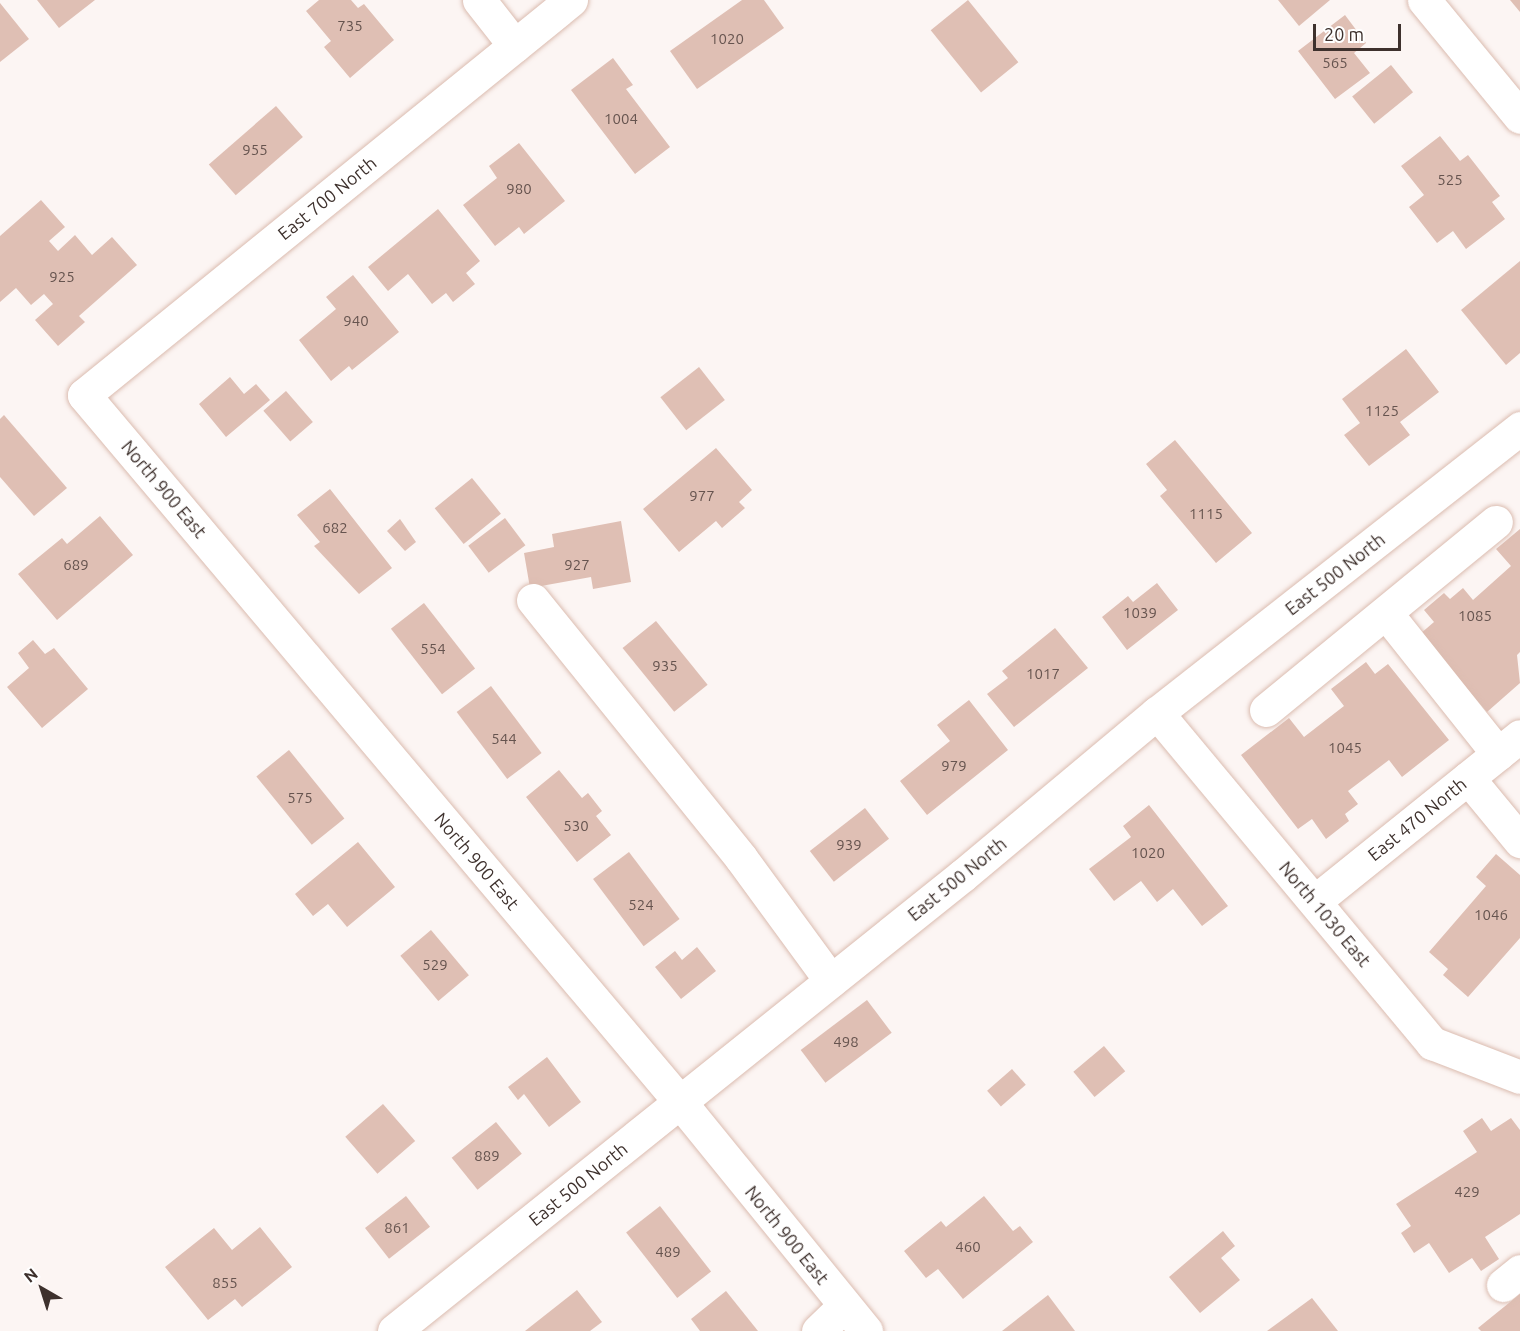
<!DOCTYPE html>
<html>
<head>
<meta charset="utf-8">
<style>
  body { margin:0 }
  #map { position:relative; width:1520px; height:1331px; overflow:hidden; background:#fcf5f3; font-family:Ubuntu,sans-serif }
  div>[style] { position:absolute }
  .building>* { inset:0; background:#dfbfb4; transform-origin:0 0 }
  .roads { filter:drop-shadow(0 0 2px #dbbcb0) drop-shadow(0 0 2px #dbbcb0) }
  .minor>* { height:33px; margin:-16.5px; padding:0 16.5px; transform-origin:16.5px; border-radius:16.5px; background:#fff }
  span { translate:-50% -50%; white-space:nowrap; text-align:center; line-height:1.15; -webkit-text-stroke:4.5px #fff; paint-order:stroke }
  .number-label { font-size:15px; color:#66544f }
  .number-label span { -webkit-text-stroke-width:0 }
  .street-label { font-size:18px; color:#3e312d }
  .north { position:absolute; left:12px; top:1259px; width:60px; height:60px; -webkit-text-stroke:4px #fff; paint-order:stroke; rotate:321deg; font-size:16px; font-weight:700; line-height:24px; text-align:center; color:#3e312d }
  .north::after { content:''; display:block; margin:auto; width:21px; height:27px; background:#3e312d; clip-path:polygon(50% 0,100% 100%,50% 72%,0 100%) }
  .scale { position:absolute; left:1313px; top:24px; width:88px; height:27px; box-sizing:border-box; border:3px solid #3e312d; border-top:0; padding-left:8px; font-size:18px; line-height:21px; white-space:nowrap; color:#3e312d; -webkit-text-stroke:4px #fff; paint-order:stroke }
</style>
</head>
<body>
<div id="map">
  <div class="building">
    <div style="clip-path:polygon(37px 0,95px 0,59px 28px)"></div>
    <div style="clip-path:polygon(319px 0,351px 0,358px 8px,364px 4px,394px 40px,350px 78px,324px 47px,331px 41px,306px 11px)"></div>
    <div style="clip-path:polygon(742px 0,764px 0,784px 28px,697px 89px,670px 51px)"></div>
    <div style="left:968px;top:0;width:80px;height:48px;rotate:51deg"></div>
    <div style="clip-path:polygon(1278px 0,1330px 0,1299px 26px)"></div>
    <div style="clip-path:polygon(1510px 0,1520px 0,1520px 12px)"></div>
    <div style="clip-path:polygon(0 3px,29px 39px,0 62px)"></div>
    <div style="clip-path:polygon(1345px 15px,1366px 43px,1354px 53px,1370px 73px,1335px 99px,1298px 51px)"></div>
    <div style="clip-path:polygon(613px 58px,633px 85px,626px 89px,670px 147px,635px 174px,571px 90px)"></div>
    <div style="left:1391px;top:65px;width:35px;height:50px;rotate:51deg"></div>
    <div style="left:276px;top:106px;width:41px;height:89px;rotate:49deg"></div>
    <div style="clip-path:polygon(1440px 136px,1460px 161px,1468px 155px,1500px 196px,1492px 202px,1505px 219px,1466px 249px,1453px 231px,1437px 243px,1409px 207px,1424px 195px,1401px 166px)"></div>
    <div style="clip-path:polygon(519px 143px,565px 201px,524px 234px,519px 227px,495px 246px,463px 205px,497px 178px,489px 166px)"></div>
    <div style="clip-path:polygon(41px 200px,65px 227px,49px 241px,58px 251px,75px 235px,92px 255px,112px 237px,137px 265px,79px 316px,85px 322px,58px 346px,35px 320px,53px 304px,44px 294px,31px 305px,16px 288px,0 302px,0 236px)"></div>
    <div style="clip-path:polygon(438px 209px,480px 261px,466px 273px,475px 284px,453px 302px,446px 293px,432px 304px,408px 274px,388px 291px,368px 267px)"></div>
    <div style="clip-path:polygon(1520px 261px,1520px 353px,1506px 365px,1461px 310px)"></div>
    <div style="clip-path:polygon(353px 275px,399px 332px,352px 370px,349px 366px,331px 381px,299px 340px,336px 309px,326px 297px)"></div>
    <div style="clip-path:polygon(1406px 349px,1439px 392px,1400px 422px,1410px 435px,1369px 466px,1344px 435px,1360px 423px,1342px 399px)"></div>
    <div style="left:699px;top:367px;width:42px;height:49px;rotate:52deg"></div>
    <div style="clip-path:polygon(230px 377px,244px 394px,256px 384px,270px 400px,226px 437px,199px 404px)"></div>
    <div style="left:286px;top:391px;width:41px;height:30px;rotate:49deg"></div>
    <div style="clip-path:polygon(4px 415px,67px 488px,34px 516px,0 477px,0 419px)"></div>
    <div style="clip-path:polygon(1175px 440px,1252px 533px,1216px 563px,1160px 496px,1167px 490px,1146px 464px)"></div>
    <div style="clip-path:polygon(716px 448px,752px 490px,739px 502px,745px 508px,722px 528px,716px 521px,679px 552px,643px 509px)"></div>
    <div style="left:472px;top:478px;width:46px;height:48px;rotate:51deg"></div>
    <div style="clip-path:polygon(330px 489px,392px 568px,359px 594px,314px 546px,320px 542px,297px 515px)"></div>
    <div style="clip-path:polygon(100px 516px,133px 555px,57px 620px,18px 574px,62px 538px,67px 544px)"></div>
    <div style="left:505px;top:518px;width:34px;height:46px;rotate:53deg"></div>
    <div style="clip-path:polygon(400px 519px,416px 542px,405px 551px,387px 531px)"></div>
    <div style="clip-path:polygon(621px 521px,631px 582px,593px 589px,591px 577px,530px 588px,524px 553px,554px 547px,552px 534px)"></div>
    <div style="clip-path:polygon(1520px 529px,1520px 652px,1517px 655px,1520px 683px,1487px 712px,1420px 634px,1434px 622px,1424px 610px,1444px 593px,1450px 599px,1463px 588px,1473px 600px,1511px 566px,1496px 549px)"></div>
    <div style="clip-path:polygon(1157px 583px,1178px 610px,1127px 650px,1102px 617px,1128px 596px,1133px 602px)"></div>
    <div style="left:424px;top:603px;width:83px;height:42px;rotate:52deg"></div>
    <div style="left:656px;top:621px;width:82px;height:43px;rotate:51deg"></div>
    <div style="clip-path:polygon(1055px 628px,1088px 668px,1014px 727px,987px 694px,1008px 678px,1002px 671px)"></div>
    <div style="clip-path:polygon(33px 640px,45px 654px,54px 648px,88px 689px,42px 728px,7px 687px,29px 668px,18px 653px)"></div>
    <div style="clip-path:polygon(1366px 662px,1375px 674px,1388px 664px,1449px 740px,1402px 777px,1389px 760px,1348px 791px,1358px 804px,1345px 814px,1349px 821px,1326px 839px,1312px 819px,1298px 829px,1241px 755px,1289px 718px,1304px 737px,1344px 706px,1331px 689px)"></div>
    <div style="left:491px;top:686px;width:84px;height:43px;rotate:53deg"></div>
    <div style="clip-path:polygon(969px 700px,1008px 750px,927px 815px,900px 781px,950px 741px,937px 725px)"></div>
    <div style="left:289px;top:750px;width:88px;height:42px;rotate:51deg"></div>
    <div style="clip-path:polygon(559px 770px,582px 798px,588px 793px,602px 811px,596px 816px,611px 835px,577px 862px,526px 797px)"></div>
    <div style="clip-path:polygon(1149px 805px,1228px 906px,1202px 926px,1173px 889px,1157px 902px,1141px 881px,1114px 901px,1089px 869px,1131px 837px,1123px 826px)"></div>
    <div style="left:865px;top:808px;width:39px;height:70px;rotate:52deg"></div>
    <div style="clip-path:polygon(358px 842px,395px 887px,347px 927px,328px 904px,313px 916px,295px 894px)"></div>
    <div style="left:629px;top:852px;width:84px;height:45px;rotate:53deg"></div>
    <div style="clip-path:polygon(1496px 854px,1520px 875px,1520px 938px,1468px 997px,1443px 975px,1448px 969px,1429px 952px,1486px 886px,1476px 877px)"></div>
    <div style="left:431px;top:930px;width:59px;height:40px;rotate:50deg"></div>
    <div style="clip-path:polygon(697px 947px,716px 971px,681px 999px,655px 967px,675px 951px,682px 960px)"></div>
    <div style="left:867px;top:1000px;width:41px;height:83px;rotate:53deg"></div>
    <div style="left:1104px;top:1046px;width:33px;height:40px;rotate:50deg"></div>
    <div style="clip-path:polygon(547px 1057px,581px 1102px,549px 1127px,524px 1094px,518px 1100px,508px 1087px)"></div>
    <div style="left:1012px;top:1069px;width:21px;height:33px;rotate:49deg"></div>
    <div style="left:383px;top:1104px;width:49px;height:50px;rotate:49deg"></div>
    <div style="clip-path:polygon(1482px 1118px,1491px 1131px,1511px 1118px,1520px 1130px,1520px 1214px,1485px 1237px,1499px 1259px,1481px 1271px,1472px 1258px,1449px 1273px,1429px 1243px,1414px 1253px,1401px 1233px,1411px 1226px,1396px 1204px,1477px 1152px,1463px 1131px)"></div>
    <div style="left:496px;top:1122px;width:41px;height:57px;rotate:51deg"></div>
    <div style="left:406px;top:1196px;width:39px;height:52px;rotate:52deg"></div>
    <div style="clip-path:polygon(984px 1196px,1013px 1231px,1020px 1226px,1033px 1242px,963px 1299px,938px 1269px,926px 1278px,904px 1251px,941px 1221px,946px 1227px)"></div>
    <div style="left:660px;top:1206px;width:83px;height:43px;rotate:52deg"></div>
    <div style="clip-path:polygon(260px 1227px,292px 1267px,242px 1307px,235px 1299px,208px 1320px,165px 1267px,214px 1228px,232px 1250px)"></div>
    <div style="clip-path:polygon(1223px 1231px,1235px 1246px,1221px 1258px,1240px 1280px,1200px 1313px,1169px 1277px)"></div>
    <div style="clip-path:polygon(577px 1290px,602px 1322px,590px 1331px,525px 1331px)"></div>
    <div style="clip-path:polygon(726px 1291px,758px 1331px,700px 1331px,691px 1319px)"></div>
    <div style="clip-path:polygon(1520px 1294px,1520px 1331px,1481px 1331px,1478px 1328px)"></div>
    <div style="clip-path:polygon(1048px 1295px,1075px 1331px,1002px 1331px)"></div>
    <div style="clip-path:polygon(1312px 1298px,1338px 1331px,1267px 1331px)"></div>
  </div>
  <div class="roads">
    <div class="minor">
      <div style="left:479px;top:0;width:58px;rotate:52deg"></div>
      <div style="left:571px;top:0;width:627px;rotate:140.95deg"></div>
      <div style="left:84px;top:395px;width:925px;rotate:49.87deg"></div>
      <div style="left:680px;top:1102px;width:295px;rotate:50.9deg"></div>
      <div style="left:1424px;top:0;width:151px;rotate:50.6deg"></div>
      <div style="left:533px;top:600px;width:331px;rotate:51.1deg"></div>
      <div style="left:741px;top:858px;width:152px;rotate:53.8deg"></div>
      <div style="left:1386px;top:613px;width:180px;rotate:51.5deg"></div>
      <div style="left:1266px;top:710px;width:297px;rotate:-39.3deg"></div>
      <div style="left:1157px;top:713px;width:430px;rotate:50.2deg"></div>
      <div style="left:1432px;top:1043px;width:94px;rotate:21.1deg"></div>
      <div style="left:1468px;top:778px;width:82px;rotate:50.5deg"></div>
      <div style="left:1315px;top:901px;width:263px;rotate:-38.8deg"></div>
      <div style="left:1503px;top:1285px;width:22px;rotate:-39deg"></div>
      <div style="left:394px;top:1331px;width:729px;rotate:-38.71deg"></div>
      <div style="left:963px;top:875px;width:253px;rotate:-39.9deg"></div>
      <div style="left:1157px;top:713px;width:462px;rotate:-38.1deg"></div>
      <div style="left:818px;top:1331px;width:37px;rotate:-44deg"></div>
    </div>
  </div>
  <div class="number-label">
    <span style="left:350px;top:26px">735</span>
    <span style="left:727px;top:39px">1020</span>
    <span style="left:1335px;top:63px">565</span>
    <span style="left:621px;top:119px">1004</span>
    <span style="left:255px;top:150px">955</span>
    <span style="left:1450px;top:180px">525</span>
    <span style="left:519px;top:189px">980</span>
    <span style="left:62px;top:277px">925</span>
    <span style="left:356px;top:321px">940</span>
    <span style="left:1382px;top:411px">1125</span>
    <span style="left:702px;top:496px">977</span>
    <span style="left:1206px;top:514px">1115</span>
    <span style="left:335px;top:528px">682</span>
    <span style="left:76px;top:565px">689</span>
    <span style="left:577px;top:565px">927</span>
    <span style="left:1140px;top:613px">1039</span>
    <span style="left:1475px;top:616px">1085</span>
    <span style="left:433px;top:649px">554</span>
    <span style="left:665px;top:666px">935</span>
    <span style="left:1043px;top:674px">1017</span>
    <span style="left:504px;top:739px">544</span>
    <span style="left:1345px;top:748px">1045</span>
    <span style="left:954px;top:766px">979</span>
    <span style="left:300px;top:798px">575</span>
    <span style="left:576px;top:826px">530</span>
    <span style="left:849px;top:845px">939</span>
    <span style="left:1148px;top:853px">1020</span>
    <span style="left:641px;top:905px">524</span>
    <span style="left:1491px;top:915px">1046</span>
    <span style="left:435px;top:965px">529</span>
    <span style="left:846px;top:1042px">498</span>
    <span style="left:487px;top:1156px">889</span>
    <span style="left:1467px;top:1192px">429</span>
    <span style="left:397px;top:1228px">861</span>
    <span style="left:968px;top:1247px">460</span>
    <span style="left:668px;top:1252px">489</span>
    <span style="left:225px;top:1283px">855</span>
  </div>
  <div class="street-label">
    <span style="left:327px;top:198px;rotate:-39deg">East 700 North</span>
    <span style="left:164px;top:489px;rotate:50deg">North 900 East</span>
    <span style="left:1335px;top:574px;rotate:-38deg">East 500 North</span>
    <span style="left:1417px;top:819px;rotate:-39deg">East 470 North</span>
    <span style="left:477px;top:861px;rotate:50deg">North 900 East</span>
    <span style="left:957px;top:879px;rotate:-39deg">East 500 North</span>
    <span style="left:1325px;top:914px;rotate:50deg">North 1030 East</span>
    <span style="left:578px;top:1184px;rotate:-39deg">East 500 North</span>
    <span style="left:787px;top:1235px;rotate:51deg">North 900 East</span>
  </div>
  <div class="north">N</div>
  <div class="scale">20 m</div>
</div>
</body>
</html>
